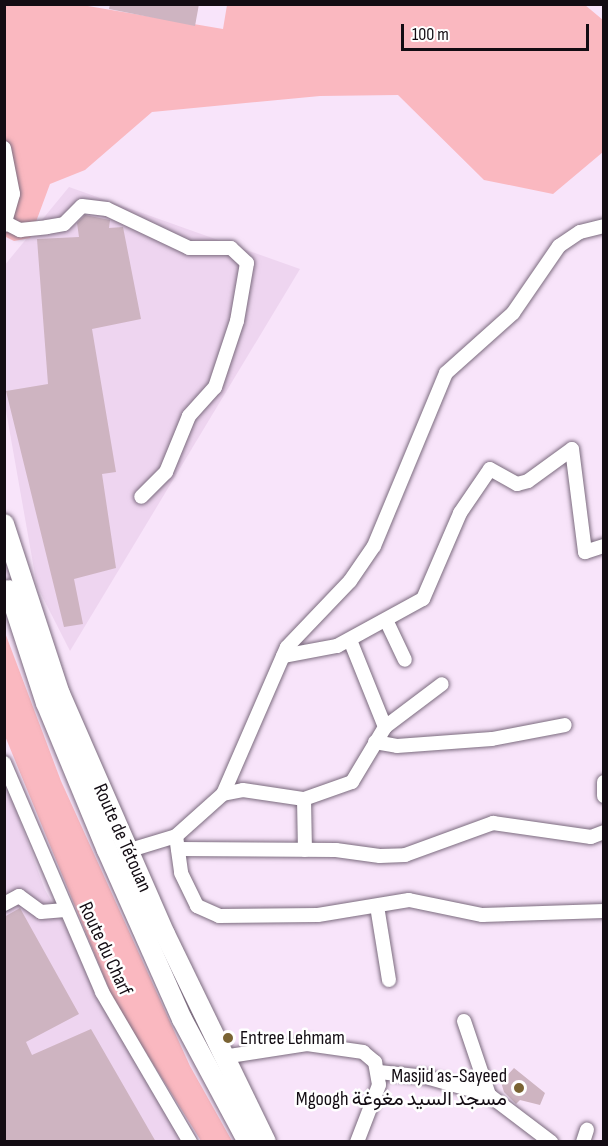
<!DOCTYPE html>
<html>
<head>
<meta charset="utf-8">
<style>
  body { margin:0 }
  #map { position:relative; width:608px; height:1146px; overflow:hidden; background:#f8e4fa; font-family:"Sofia Sans Condensed",Vazirmatn,sans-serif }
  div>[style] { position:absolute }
  .built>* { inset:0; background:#eed5f0 }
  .green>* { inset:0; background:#fab8c0 }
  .building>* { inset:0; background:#ceb4c1 }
  .roads { filter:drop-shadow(0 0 2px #7b6b7e) drop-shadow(0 0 2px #7b6b7e) }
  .minor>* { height:14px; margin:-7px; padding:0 7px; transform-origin:7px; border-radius:7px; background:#fff }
  .highway>* { height:20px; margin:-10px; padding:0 10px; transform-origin:10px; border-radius:10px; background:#fff }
  .dots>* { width:16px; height:16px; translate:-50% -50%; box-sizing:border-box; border:3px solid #fff; border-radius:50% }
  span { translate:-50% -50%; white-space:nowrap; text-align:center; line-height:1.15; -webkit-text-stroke:5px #fff; paint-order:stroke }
  .street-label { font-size:20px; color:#130c13 }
  .poi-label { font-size:20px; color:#130c13 }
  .left { translate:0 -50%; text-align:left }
  .right { translate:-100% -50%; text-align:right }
  .frame { position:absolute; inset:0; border:6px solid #130c13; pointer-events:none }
  .scale { position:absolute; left:401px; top:24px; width:188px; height:27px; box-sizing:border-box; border:3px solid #130c13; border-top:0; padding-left:8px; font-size:18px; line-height:21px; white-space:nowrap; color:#130c13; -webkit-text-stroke:4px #fff; paint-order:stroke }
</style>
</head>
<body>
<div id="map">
  <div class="built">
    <div style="clip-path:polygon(69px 187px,300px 269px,70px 651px,37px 586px,5px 405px,4px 266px)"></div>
    <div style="clip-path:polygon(4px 777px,45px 890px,188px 1141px,5px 1141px)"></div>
  </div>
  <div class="green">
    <div style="clip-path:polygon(4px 5px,82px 5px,223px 29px,227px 5px,585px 5px,603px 20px,603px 152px,553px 194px,484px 180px,398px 95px,320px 96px,152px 112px,85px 170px,50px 184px,30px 238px,14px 241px,4px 236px)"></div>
    <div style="clip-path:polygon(4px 630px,61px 781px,190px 1066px,232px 1141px,201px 1141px,114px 1001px,5px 736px)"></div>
  </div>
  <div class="building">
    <div style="clip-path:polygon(110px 4px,199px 4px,195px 26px,109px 9px)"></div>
    <div style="clip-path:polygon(85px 215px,110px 220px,109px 228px,123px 227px,141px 319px,92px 329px,116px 472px,102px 474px,116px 568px,74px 579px,83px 624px,64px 627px,6px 391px,48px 384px,37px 239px,79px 237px,77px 223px)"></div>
    <div style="clip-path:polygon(20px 908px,79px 1014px,26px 1042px,32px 1055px,91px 1029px,156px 1142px,4px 1142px,4px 917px)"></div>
    <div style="clip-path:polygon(514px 1068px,545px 1093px,540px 1105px,520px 1100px,516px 1104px,504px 1092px,501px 1082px)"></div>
  </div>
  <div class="roads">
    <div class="minor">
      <div style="left:4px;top:148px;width:47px;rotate:78.9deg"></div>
      <div style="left:13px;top:194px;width:32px;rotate:106deg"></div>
      <div style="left:6px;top:223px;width:16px;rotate:27deg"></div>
      <div style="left:20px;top:230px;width:27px;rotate:-6deg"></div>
      <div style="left:47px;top:227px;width:17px;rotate:-10deg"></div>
      <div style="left:64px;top:224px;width:25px;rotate:-45deg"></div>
      <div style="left:82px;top:206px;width:25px;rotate:7deg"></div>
      <div style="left:107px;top:209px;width:91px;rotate:25.4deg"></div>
      <div style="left:189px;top:248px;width:42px"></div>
      <div style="left:231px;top:248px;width:22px;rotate:43deg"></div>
      <div style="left:247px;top:263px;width:59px;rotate:99.8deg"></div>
      <div style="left:237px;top:321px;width:70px;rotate:108.4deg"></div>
      <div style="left:215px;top:387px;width:39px;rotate:132deg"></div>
      <div style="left:189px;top:416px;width:61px;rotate:112.3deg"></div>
      <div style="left:166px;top:472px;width:35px;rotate:135deg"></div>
      <div style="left:386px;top:620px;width:44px;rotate:64.6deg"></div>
      <div style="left:350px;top:640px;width:94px;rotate:68.1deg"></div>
      <div style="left:283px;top:656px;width:55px;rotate:-10.5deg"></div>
      <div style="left:337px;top:646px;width:98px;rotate:-28.7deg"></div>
      <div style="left:423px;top:599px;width:94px;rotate:-66.7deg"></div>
      <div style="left:460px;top:513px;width:53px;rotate:-55.7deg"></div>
      <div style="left:490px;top:469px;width:31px;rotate:29deg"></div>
      <div style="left:517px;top:484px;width:11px;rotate:-15deg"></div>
      <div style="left:528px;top:481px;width:54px;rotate:-36deg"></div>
      <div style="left:572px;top:449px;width:104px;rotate:82.8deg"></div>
      <div style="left:585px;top:552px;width:20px;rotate:-18deg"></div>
      <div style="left:375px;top:742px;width:22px;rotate:10deg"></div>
      <div style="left:397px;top:746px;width:95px;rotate:-4.2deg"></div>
      <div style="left:492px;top:739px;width:74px;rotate:-10.9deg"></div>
      <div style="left:4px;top:763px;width:249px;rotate:66.8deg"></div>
      <div style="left:102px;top:992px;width:174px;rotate:59.6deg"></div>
      <div style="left:604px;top:782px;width:14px;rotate:90deg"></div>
      <div style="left:223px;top:794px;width:160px;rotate:-66.5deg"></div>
      <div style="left:287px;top:647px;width:91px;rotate:-46.3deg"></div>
      <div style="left:350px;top:581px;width:42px;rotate:-55.6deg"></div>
      <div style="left:374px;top:546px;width:187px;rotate:-67.4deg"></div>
      <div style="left:446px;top:373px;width:90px;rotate:-41.8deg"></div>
      <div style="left:513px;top:313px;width:81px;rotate:-55.5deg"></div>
      <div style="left:559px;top:246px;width:25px;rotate:-34deg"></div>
      <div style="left:580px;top:232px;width:25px;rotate:-14deg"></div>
      <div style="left:304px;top:799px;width:51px;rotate:88.9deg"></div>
      <div style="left:176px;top:836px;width:63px;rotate:-41.8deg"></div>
      <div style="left:223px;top:794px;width:20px;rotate:-11deg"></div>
      <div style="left:243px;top:790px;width:62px;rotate:8.4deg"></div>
      <div style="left:304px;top:799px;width:51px;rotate:-19.5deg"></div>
      <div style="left:352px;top:782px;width:64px;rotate:-59deg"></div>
      <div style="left:385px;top:727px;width:71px;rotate:-37deg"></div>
      <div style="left:178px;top:849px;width:158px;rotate:0.4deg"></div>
      <div style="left:336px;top:850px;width:44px;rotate:7.8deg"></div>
      <div style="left:380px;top:856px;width:25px;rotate:-2deg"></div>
      <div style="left:405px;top:855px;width:94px;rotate:-20deg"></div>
      <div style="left:493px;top:823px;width:99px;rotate:8.1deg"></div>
      <div style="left:591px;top:837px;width:14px;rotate:-21deg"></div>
      <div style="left:127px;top:851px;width:51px;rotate:-17deg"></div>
      <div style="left:176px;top:836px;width:37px;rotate:82deg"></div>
      <div style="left:181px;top:873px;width:37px;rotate:64deg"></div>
      <div style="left:197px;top:906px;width:24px;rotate:24deg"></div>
      <div style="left:219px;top:916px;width:99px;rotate:-0.6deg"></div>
      <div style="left:318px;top:915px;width:92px;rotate:-9.4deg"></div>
      <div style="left:409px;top:900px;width:75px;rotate:11.6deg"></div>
      <div style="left:482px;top:915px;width:122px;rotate:-1.9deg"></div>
      <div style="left:4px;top:904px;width:17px;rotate:-28deg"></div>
      <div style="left:19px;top:896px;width:27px;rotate:36deg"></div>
      <div style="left:41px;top:912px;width:24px;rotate:-5deg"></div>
      <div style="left:377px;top:906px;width:75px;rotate:80.8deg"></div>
      <div style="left:464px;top:1021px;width:78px;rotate:71.3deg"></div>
      <div style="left:489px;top:1095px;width:78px;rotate:37.2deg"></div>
      <div style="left:223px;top:1057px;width:85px;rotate:-8.8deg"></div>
      <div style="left:307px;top:1044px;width:57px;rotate:8.1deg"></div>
      <div style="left:363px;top:1052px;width:16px;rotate:40deg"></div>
      <div style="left:375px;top:1062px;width:23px;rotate:80deg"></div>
      <div style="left:379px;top:1085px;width:61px;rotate:111.1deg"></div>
      <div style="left:379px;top:1072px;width:47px;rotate:6.1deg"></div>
      <div style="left:426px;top:1077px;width:66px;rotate:15.9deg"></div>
      <div style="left:583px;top:1142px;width:13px;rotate:-72deg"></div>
    </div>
    <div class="highway">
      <div style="left:4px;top:524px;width:179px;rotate:71.8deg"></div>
      <div style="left:60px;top:694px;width:262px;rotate:66.4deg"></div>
      <div style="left:165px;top:934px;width:231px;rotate:64.1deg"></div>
      <div style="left:9px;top:590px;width:119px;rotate:71.9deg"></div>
      <div style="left:46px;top:703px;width:159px;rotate:67.5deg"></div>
      <div style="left:107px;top:850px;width:185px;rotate:66.1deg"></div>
      <div style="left:182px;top:1019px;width:140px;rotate:61.8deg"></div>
    </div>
  </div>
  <div class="dots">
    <div style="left:228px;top:1038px;background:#7a6333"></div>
    <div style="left:519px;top:1088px;background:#7a6333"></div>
  </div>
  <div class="street-label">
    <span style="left:122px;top:838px;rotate:66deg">Route de Tétouan</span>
    <span style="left:105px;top:949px;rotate:65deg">Route du Charf</span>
  </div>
  <div class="poi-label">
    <span class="left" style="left:240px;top:1038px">Entree Lehmam</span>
    <span class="right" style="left:507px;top:1088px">Masjid as-Sayeed<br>Mgoogh مسجد السيد مغوغة</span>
  </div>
  <div class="frame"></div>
  <div class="scale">100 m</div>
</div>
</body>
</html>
